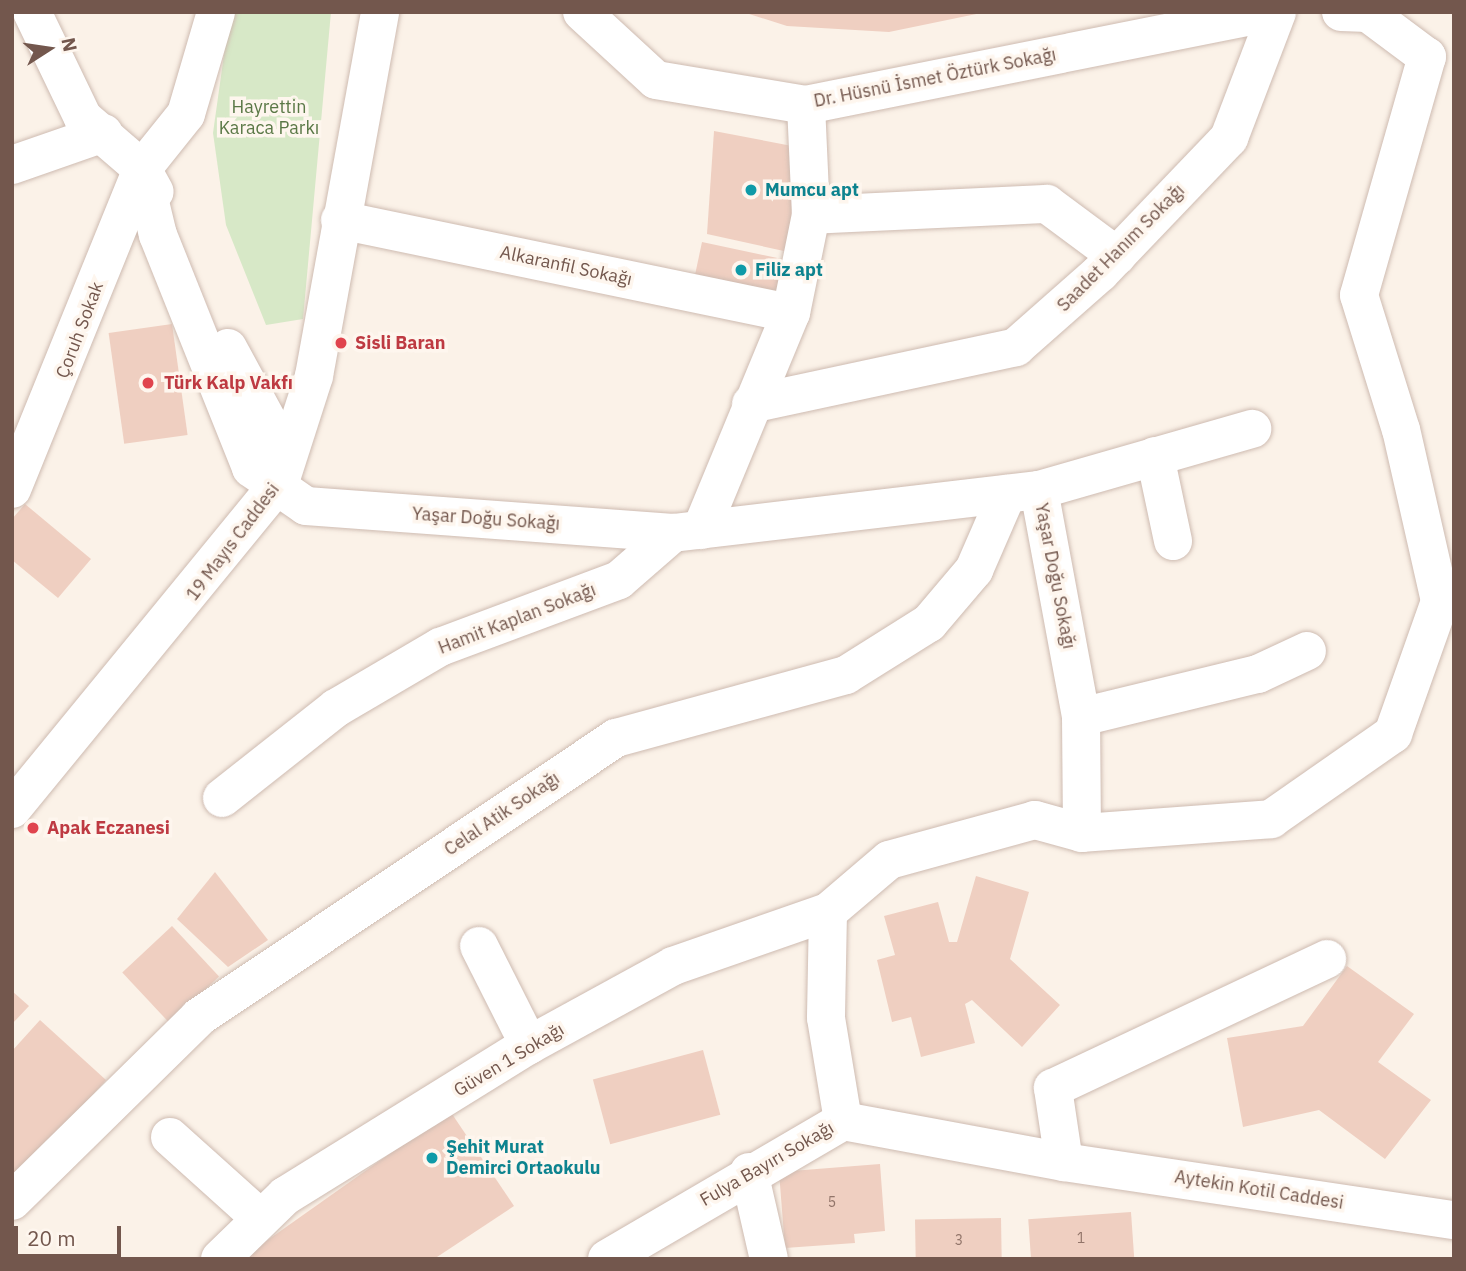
<!DOCTYPE html>
<html>
<head>
<meta charset="utf-8">
<style>
  body { margin:0 }
  #map { position:relative; width:1466px; height:1271px; overflow:hidden; background:#fbf2e8; font-family:"IBM Plex Sans",sans-serif }
  div>[style] { position:absolute }
  .green>* { inset:0; background:#d7e8c7 }
  .building>* { inset:0; background:#efcfc1; transform-origin:0 0 }
  .roads { filter:drop-shadow(0 0 2px #cebbb1) drop-shadow(0 0 2px #cebbb1) }
  .street>* { height:38px; margin:-19px; padding:0 19px; transform-origin:19px; border-radius:19px; background:#fff }
  .secondary>* { height:38px; margin:-19px; padding:0 19px; transform-origin:19px; border-radius:19px; background:#fff }
  .dots>* { width:19px; height:19px; translate:-50% -50%; box-sizing:border-box; border:4px solid #fef6ee; border-radius:50% }
  span { translate:-50% -50%; white-space:nowrap; text-align:center; line-height:1.15; -webkit-text-stroke:7px #fef6ee; paint-order:stroke }
  .number-label { font-size:14px; color:#92756a }
  .number-label span { -webkit-text-stroke-width:0 }
  .street-label { font-size:18px; color:#73574d }
  .park-label { font-size:18px; color:#5a7846 }
  .culture-label { font-size:18px; color:#0d838f; font-weight:700 }
  .left { translate:0 -50%; text-align:left }
  .health-label { font-size:18px; color:#be3a42; font-weight:700 }
  .frame { position:absolute; inset:0; border:14px solid #73574d; pointer-events:none }
  .north { position:absolute; left:14px; top:14px; width:70px; height:70px; -webkit-text-stroke:5px #fef6ee; paint-order:stroke; rotate:78deg; font-size:19px; font-weight:700; line-height:28px; text-align:center; color:#73574d }
  .north::after { content:''; display:block; margin:auto; width:24px; height:32px; background:#73574d; clip-path:polygon(50% 0,100% 100%,50% 72%,0 100%) }
  .scale { position:absolute; left:14px; top:1226px; width:107px; height:32px; box-sizing:border-box; border:4px solid #73574d; border-top:0; padding-left:9px; font-size:21px; line-height:24px; white-space:nowrap; color:#73574d; -webkit-text-stroke:5px #fef6ee; paint-order:stroke }
</style>
</head>
<body>
<div id="map">
  <div class="green">
    <div style="clip-path:polygon(230px 12px,331px 12px,303px 319px,266px 325px,226px 225px,213px 133px)"></div>
  </div>
  <div class="building">
    <div style="clip-path:polygon(986px 12px,889px 32px,787px 26px,746px 13px)"></div>
    <div style="clip-path:polygon(714px 131px,792px 146px,793px 253px,707px 234px)"></div>
    <div style="left:702px;top:242px;width:93px;height:39px;rotate:12deg"></div>
    <div style="left:172px;top:324px;width:112px;height:64px;rotate:82deg"></div>
    <div style="clip-path:polygon(25px 504px,91px 559px,58px 598px,12px 560px,12px 519px)"></div>
    <div style="clip-path:polygon(215px 872px,268px 940px,228px 967px,177px 919px)"></div>
    <div style="clip-path:polygon(976px 876px,1029px 892px,1010px 959px,1060px 1005px,1022px 1047px,972px 1000px,965px 1004px,975px 1043px,921px 1057px,911px 1017px,892px 1022px,877px 960px,895px 955px,884px 916px,938px 902px,949px 942px,957px 942px)"></div>
    <div style="left:172px;top:926px;width:69px;height:68px;rotate:47deg"></div>
    <div style="clip-path:polygon(1347px 966px,1414px 1014px,1378px 1062px,1431px 1100px,1385px 1159px,1319px 1110px,1243px 1127px,1227px 1038px,1303px 1026px)"></div>
    <div style="clip-path:polygon(12px 991px,29px 1006px,12px 1024px)"></div>
    <div style="clip-path:polygon(40px 1020px,106px 1080px,12px 1185px,12px 1051px)"></div>
    <div style="left:703px;top:1050px;width:67px;height:114px;rotate:75deg"></div>
    <div style="clip-path:polygon(450px 1111px,514px 1206px,434px 1259px,241px 1259px)"></div>
    <div style="clip-path:polygon(880px 1164px,885px 1231px,854px 1234px,855px 1243px,785px 1248px,779px 1172px)"></div>
    <div style="left:1131px;top:1212px;width:47px;height:103px;rotate:86deg"></div>
    <div style="left:1001px;top:1218px;width:41px;height:86px;rotate:89deg"></div>
  </div>
  <div class="roads">
    <div class="street">
      <div style="left:582px;top:12px;width:100px;rotate:42.6deg"></div>
      <div style="left:656px;top:80px;width:152px;rotate:9.5deg"></div>
      <div style="left:806px;top:105px;width:473px;rotate:-11.3deg"></div>
      <div style="left:12px;top:165px;width:97px;rotate:-19.2deg"></div>
      <div style="left:811px;top:215px;width:236px;rotate:-2.7deg"></div>
      <div style="left:1047px;top:204px;width:87px;rotate:36.6deg"></div>
      <div style="left:340px;top:220px;width:460px;rotate:11.7deg"></div>
      <div style="left:751px;top:404px;width:271px;rotate:-12.1deg"></div>
      <div style="left:1016px;top:347px;width:112px;rotate:-41.4deg"></div>
      <div style="left:1100px;top:273px;width:187px;rotate:-46.3deg"></div>
      <div style="left:1229px;top:138px;width:135px;rotate:-69.1deg"></div>
      <div style="left:1155px;top:456px;width:87px;rotate:78deg"></div>
      <div style="left:12px;top:489px;width:345px;rotate:-67.9deg"></div>
      <div style="left:142px;top:169px;width:70px;rotate:-51.3deg"></div>
      <div style="left:186px;top:114px;width:106px;rotate:-73.6deg"></div>
      <div style="left:1039px;top:490px;width:222px;rotate:-16deg"></div>
      <div style="left:701px;top:530px;width:235px;rotate:-67.5deg"></div>
      <div style="left:791px;top:313px;width:100px;rotate:-78.5deg"></div>
      <div style="left:811px;top:215px;width:110px;rotate:-92.6deg"></div>
      <div style="left:1081px;top:717px;width:182px;rotate:-13.7deg"></div>
      <div style="left:1258px;top:674px;width:54px;rotate:-25.1deg"></div>
      <div style="left:222px;top:798px;width:145px;rotate:-38.3deg"></div>
      <div style="left:336px;top:708px;width:121px;rotate:-30.4deg"></div>
      <div style="left:440px;top:647px;width:191px;rotate:-20.5deg"></div>
      <div style="left:619px;top:580px;width:72px;rotate:-41deg"></div>
      <div style="left:1082px;top:833px;width:190px;rotate:-4.2deg"></div>
      <div style="left:1271px;top:819px;width:149px;rotate:-34.9deg"></div>
      <div style="left:1393px;top:734px;width:141px;rotate:-70.5deg"></div>
      <div style="left:1440px;top:601px;width:175px;rotate:-102.8deg"></div>
      <div style="left:1401px;top:430px;width:141px;rotate:-107.3deg"></div>
      <div style="left:1359px;top:295px;width:248px;rotate:-74.1deg"></div>
      <div style="left:1427px;top:57px;width:74px;rotate:-143.3deg"></div>
      <div style="left:1368px;top:13px;width:27px;rotate:-178deg"></div>
      <div style="left:479px;top:946px;width:111px;rotate:63.2deg"></div>
      <div style="left:170px;top:1137px;width:121px;rotate:42deg"></div>
      <div style="left:1064px;top:1162px;width:75px;rotate:-98.5deg"></div>
      <div style="left:1053px;top:1088px;width:303px;rotate:-25.2deg"></div>
      <div style="left:749px;top:1172px;width:89px;rotate:77.1deg"></div>
      <div style="left:12px;top:1201px;width:262px;rotate:-44.5deg"></div>
      <div style="left:199px;top:1017px;width:502px;rotate:-33.79deg"></div>
      <div style="left:616px;top:738px;width:238px;rotate:-15.3deg"></div>
      <div style="left:846px;top:675px;width:98px;rotate:-32.1deg"></div>
      <div style="left:929px;top:623px;width:70px;rotate:-49.7deg"></div>
      <div style="left:974px;top:570px;width:83px;rotate:-66.5deg"></div>
      <div style="left:220px;top:1259px;width:91px;rotate:-44.1deg"></div>
      <div style="left:285px;top:1196px;width:287px;rotate:-31.8deg"></div>
      <div style="left:529px;top:1045px;width:164px;rotate:-28.7deg"></div>
      <div style="left:673px;top:966px;width:164px;rotate:-19.2deg"></div>
      <div style="left:607px;top:1259px;width:273px;rotate:-30.3deg"></div>
    </div>
    <div class="secondary">
      <div style="left:32px;top:12px;width:118px;rotate:64.3deg"></div>
      <div style="left:83px;top:118px;width:78px;rotate:40.8deg"></div>
      <div style="left:142px;top:169px;width:26px;rotate:61deg"></div>
      <div style="left:142px;top:169px;width:68px;rotate:76.4deg"></div>
      <div style="left:158px;top:235px;width:251px;rotate:68.2deg"></div>
      <div style="left:251px;top:468px;width:67px;rotate:34.6deg"></div>
      <div style="left:306px;top:506px;width:368px;rotate:4.2deg"></div>
      <div style="left:673px;top:533px;width:369px;rotate:-6.7deg"></div>
      <div style="left:1039px;top:490px;width:231px;rotate:79.5deg"></div>
      <div style="left:1081px;top:717px;width:116px;rotate:89.5deg"></div>
      <div style="left:1082px;top:833px;width:49px;rotate:-164.5deg"></div>
      <div style="left:1035px;top:820px;width:151px;rotate:164.7deg"></div>
      <div style="left:889px;top:860px;width:80px;rotate:139.6deg"></div>
      <div style="left:828px;top:912px;width:106px;rotate:91.1deg"></div>
      <div style="left:826px;top:1018px;width:104px;rotate:80.6deg"></div>
      <div style="left:843px;top:1121px;width:225px;rotate:10.5deg"></div>
      <div style="left:1064px;top:1162px;width:394px;rotate:8.5deg"></div>
      <div style="left:228px;top:348px;width:107px;rotate:61.5deg"></div>
      <div style="left:279px;top:442px;width:35px;rotate:88deg"></div>
      <div style="left:12px;top:809px;width:423px;rotate:-50.7deg"></div>
      <div style="left:280px;top:482px;width:111px;rotate:-72.2deg"></div>
      <div style="left:314px;top:376px;width:370px;rotate:-79.7deg"></div>
    </div>
  </div>
  <div class="dots">
    <div style="left:751px;top:190px;background:#0f9aa8"></div>
    <div style="left:741px;top:270px;background:#0f9aa8"></div>
    <div style="left:341px;top:343px;background:#e0444e"></div>
    <div style="left:148px;top:383px;background:#e0444e"></div>
    <div style="left:33px;top:828px;background:#e0444e"></div>
    <div style="left:432px;top:1158px;background:#0f9aa8"></div>
  </div>
  <div class="number-label">
    <span style="left:832px;top:1202px">5</span>
    <span style="left:1081px;top:1238px">1</span>
    <span style="left:959px;top:1240px">3</span>
  </div>
  <div class="street-label">
    <span style="left:935px;top:78px;rotate:-11deg">Dr. Hüsnü İsmet Öztürk Sokağı</span>
    <span style="left:1121px;top:248px;rotate:-45deg">Saadet Hanım Sokağı</span>
    <span style="left:566px;top:266px;rotate:12deg">Alkaranfil Sokağı</span>
    <span style="left:80px;top:330px;rotate:-69deg">Çoruh Sokak</span>
    <span style="left:486px;top:519px;rotate:4deg">Yaşar Doğu Sokağı</span>
    <span style="left:233px;top:542px;rotate:-53deg">19 Mayıs Caddesi</span>
    <span style="left:1055px;top:576px;rotate:79deg">Yaşar Doğu Sokağı</span>
    <span style="left:517px;top:619px;rotate:-21deg">Hamit Kaplan Sokağı</span>
    <span style="left:502px;top:814px;rotate:-34deg">Celal Atik Sokağı</span>
    <span style="left:509px;top:1060px;rotate:-31deg">Güven 1 Sokağı</span>
    <span style="left:767px;top:1164px;rotate:-30deg">Fulya Bayırı Sokağı</span>
    <span style="left:1259px;top:1190px;rotate:9deg">Aytekin Kotil Caddesi</span>
  </div>
  <div class="park-label">
    <span style="left:269px;top:118px">Hayrettin<br>Karaca Parkı</span>
  </div>
  <div class="culture-label">
    <span class="left" style="left:765px;top:190px">Mumcu apt</span>
    <span class="left" style="left:755px;top:270px">Filiz apt</span>
    <span class="left" style="left:446px;top:1158px">Şehit Murat<br>Demirci Ortaokulu</span>
  </div>
  <div class="health-label">
    <span class="left" style="left:355px;top:343px">Sisli Baran</span>
    <span class="left" style="left:164px;top:383px">Türk Kalp Vakfı</span>
    <span class="left" style="left:47px;top:828px">Apak Eczanesi</span>
  </div>
  <div class="frame"></div>
  <div class="north">N</div>
  <div class="scale">20 m</div>
</div>
</body>
</html>
